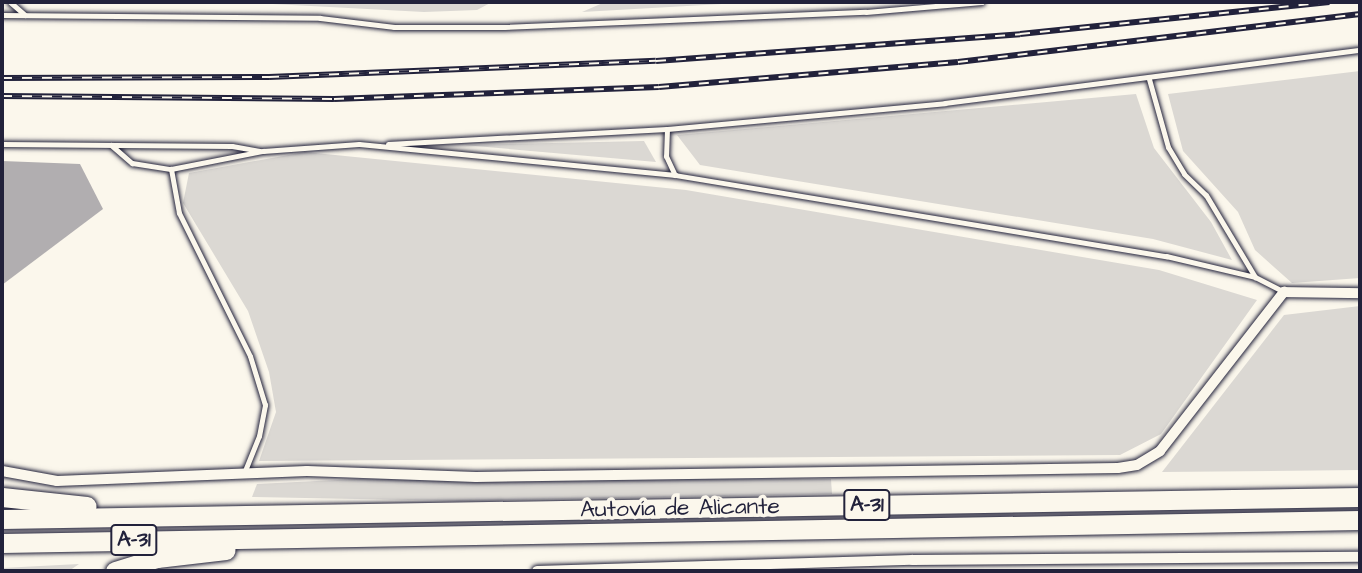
<!DOCTYPE html>
<html>
<head>
<meta charset="utf-8">
<style>
  body { margin:0 }
  #map { position:relative; width:1362px; height:573px; overflow:hidden; background:#fbf7ec; font-family:"Architects Daughter",sans-serif }
  div>[style] { position:absolute }
  .green>* { inset:0; background:#dbd8d3 }
  .water>* { inset:0; background:#b1aeb0 }
  .roads { filter:drop-shadow(0 0 2px #22223b) drop-shadow(0 0 2px #22223b) }
  .service>* { height:5px; margin:-2.5px; padding:0 2.5px; transform-origin:2.5px; border-radius:2.5px; background:#fbf7ec }
  .minor>* { height:10px; margin:-5px; padding:0 5px; transform-origin:5px; border-radius:5px; background:#fbf7ec }
  .motorway>* { height:19px; margin:-9.5px; padding:0 9.5px; transform-origin:9.5px; border-radius:9.5px; background:#fbf7ec }
  .rail>* { height:6px; margin-top:-3px; transform-origin:0; background:repeating-linear-gradient(90deg,#fbf7ec 0 10px,#22223b 0 20px); box-sizing:border-box; border-block:2px solid #22223b }
  span { translate:-50% -50%; white-space:nowrap; text-align:center; line-height:1.15; -webkit-text-stroke:7px #fbf7ec; paint-order:stroke }
  .shield-label span { padding:2px 5px; background:#fbf7ec; border:2px solid; border-radius:5px; -webkit-text-stroke-width:0 }
  .shield-label { font-size:21px; color:#22223b; font-weight:700 }
  .street-label { font-size:23px; color:#22223b }
  .frame { position:absolute; inset:0; border:4px solid #22223b; pointer-events:none }
</style>
</head>
<body>
<div id="map">
  <div class="green">
    <div style="clip-path:polygon(237px 2px,492px 2px,477px 10px,424px 12px)"></div>
    <div style="clip-path:polygon(605px 2px,757px 2px,582px 12px)"></div>
    <div style="clip-path:polygon(1360px 71px,1360px 278px,1292px 283px,1255px 250px,1238px 212px,1183px 151px,1168px 94px)"></div>
    <div style="clip-path:polygon(1136px 94px,1154px 148px,1211px 222px,1232px 260px,1153px 239px,700px 165px,677px 135px)"></div>
    <div style="clip-path:polygon(644px 141px,656px 162px,464px 145px)"></div>
    <div style="clip-path:polygon(305px 152px,686px 190px,1159px 270px,1257px 300px,1161px 434px,1120px 455px,259px 461px,276px 412px,269px 372px,248px 311px,183px 203px,189px 173px)"></div>
    <div style="clip-path:polygon(1360px 306px,1360px 470px,1162px 472px,1284px 315px)"></div>
    <div style="clip-path:polygon(357px 479px,831px 479px,832px 494px,460px 501px,252px 497px,257px 484px)"></div>
    <div style="clip-path:polygon(79px 564px,69px 571px,2px 571px,2px 568px)"></div>
  </div>
  <div class="water">
    <div style="clip-path:polygon(2px 161px,80px 164px,103px 209px,2px 285px)"></div>
  </div>
  <div class="roads">
    <div class="service">
      <div style="left:10px;top:2px;width:20px;rotate:41deg"></div>
      <div style="left:2px;top:15px;width:318px;rotate:0.5deg"></div>
      <div style="left:320px;top:18px;width:75px;rotate:6.9deg"></div>
      <div style="left:394px;top:27px;width:110px"></div>
      <div style="left:504px;top:27px;width:362px;rotate:-2.4deg"></div>
      <div style="left:866px;top:12px;width:116px;rotate:-4.9deg"></div>
      <div style="left:1149px;top:79px;width:71px;rotate:74.4deg"></div>
      <div style="left:1168px;top:147px;width:31px;rotate:59deg"></div>
      <div style="left:1184px;top:174px;width:30px;rotate:44deg"></div>
      <div style="left:1206px;top:195px;width:96px;rotate:59.1deg"></div>
      <div style="left:667px;top:129px;width:27px;rotate:92deg"></div>
      <div style="left:666px;top:156px;width:21px;rotate:65deg"></div>
      <div style="left:2px;top:144px;width:230px;rotate:0.5deg"></div>
      <div style="left:232px;top:146px;width:28px;rotate:10deg"></div>
      <div style="left:388px;top:144px;width:279px;rotate:-3.1deg"></div>
      <div style="left:667px;top:129px;width:279px;rotate:-5.3deg"></div>
      <div style="left:945px;top:103px;width:418px;rotate:-7.3deg"></div>
      <div style="left:111px;top:145px;width:28px;rotate:41deg"></div>
      <div style="left:132px;top:163px;width:39px;rotate:9deg"></div>
      <div style="left:244px;top:473px;width:40px;rotate:-68deg"></div>
      <div style="left:259px;top:436px;width:32px;rotate:-79deg"></div>
      <div style="left:265px;top:405px;width:51px;rotate:-107deg"></div>
      <div style="left:250px;top:356px;width:160px;rotate:-116.4deg"></div>
      <div style="left:179px;top:213px;width:45px;rotate:-100.3deg"></div>
      <div style="left:171px;top:169px;width:94px;rotate:-11.1deg"></div>
      <div style="left:263px;top:151px;width:96px;rotate:-4.2deg"></div>
      <div style="left:359px;top:144px;width:318px;rotate:5.6deg"></div>
      <div style="left:675px;top:175px;width:498px;rotate:9.4deg"></div>
      <div style="left:1166px;top:256px;width:91px;rotate:13.3deg"></div>
      <div style="left:1255px;top:277px;width:33px;rotate:27deg"></div>
    </div>
    <div class="minor">
      <div style="left:2px;top:471px;width:56px;rotate:10.3deg"></div>
      <div style="left:57px;top:481px;width:250px;rotate:-2.3deg"></div>
      <div style="left:307px;top:471px;width:169px;rotate:2deg"></div>
      <div style="left:476px;top:477px;width:642px;rotate:-0.8deg"></div>
      <div style="left:1118px;top:468px;width:19px;rotate:-9deg"></div>
      <div style="left:1137px;top:465px;width:27px;rotate:-31deg"></div>
      <div style="left:1160px;top:451px;width:202px;rotate:-52.1deg"></div>
      <div style="left:1284px;top:292px;width:76px;rotate:0.8deg"></div>
      <div style="left:537px;top:571px;width:375px;rotate:-1.7deg"></div>
      <div style="left:912px;top:560px;width:448px;rotate:-0.4deg"></div>
    </div>
    <div class="motorway">
      <div style="left:2px;top:497px;width:85px;rotate:6deg"></div>
      <div style="left:2px;top:519px;width:1358px;rotate:-0.93deg"></div>
      <div style="left:2px;top:543px;width:1358px;rotate:-0.97deg"></div>
      <div style="left:115px;top:571px;width:44px;rotate:-17.2deg"></div>
      <div style="left:157px;top:558px;width:69px;rotate:-6.6deg"></div>
    </div>
  </div>
  <div class="rail">
    <div style="left:2px;top:78px;width:267px;rotate:-0.2deg"></div>
    <div style="left:269px;top:77px;width:387px;rotate:-2.4deg"></div>
    <div style="left:656px;top:61px;width:365px;rotate:-4.2deg"></div>
    <div style="left:1020px;top:34px;width:311px;rotate:-5.9deg"></div>
    <div style="left:2px;top:96px;width:332px;rotate:0.5deg"></div>
    <div style="left:334px;top:99px;width:325px;rotate:-2.1deg"></div>
    <div style="left:659px;top:87px;width:300px;rotate:-4.8deg"></div>
    <div style="left:958px;top:62px;width:405px;rotate:-6.8deg"></div>
  </div>
  <div class="shield-label">
    <span style="left:867px;top:505px">A-31</span>
    <span style="left:134px;top:540px">A-31</span>
  </div>
  <div class="street-label">
    <span style="left:680px;top:508px;rotate:-1deg">Autovía de Alicante</span>
  </div>
  <div class="frame"></div>
</div>
</body>
</html>
